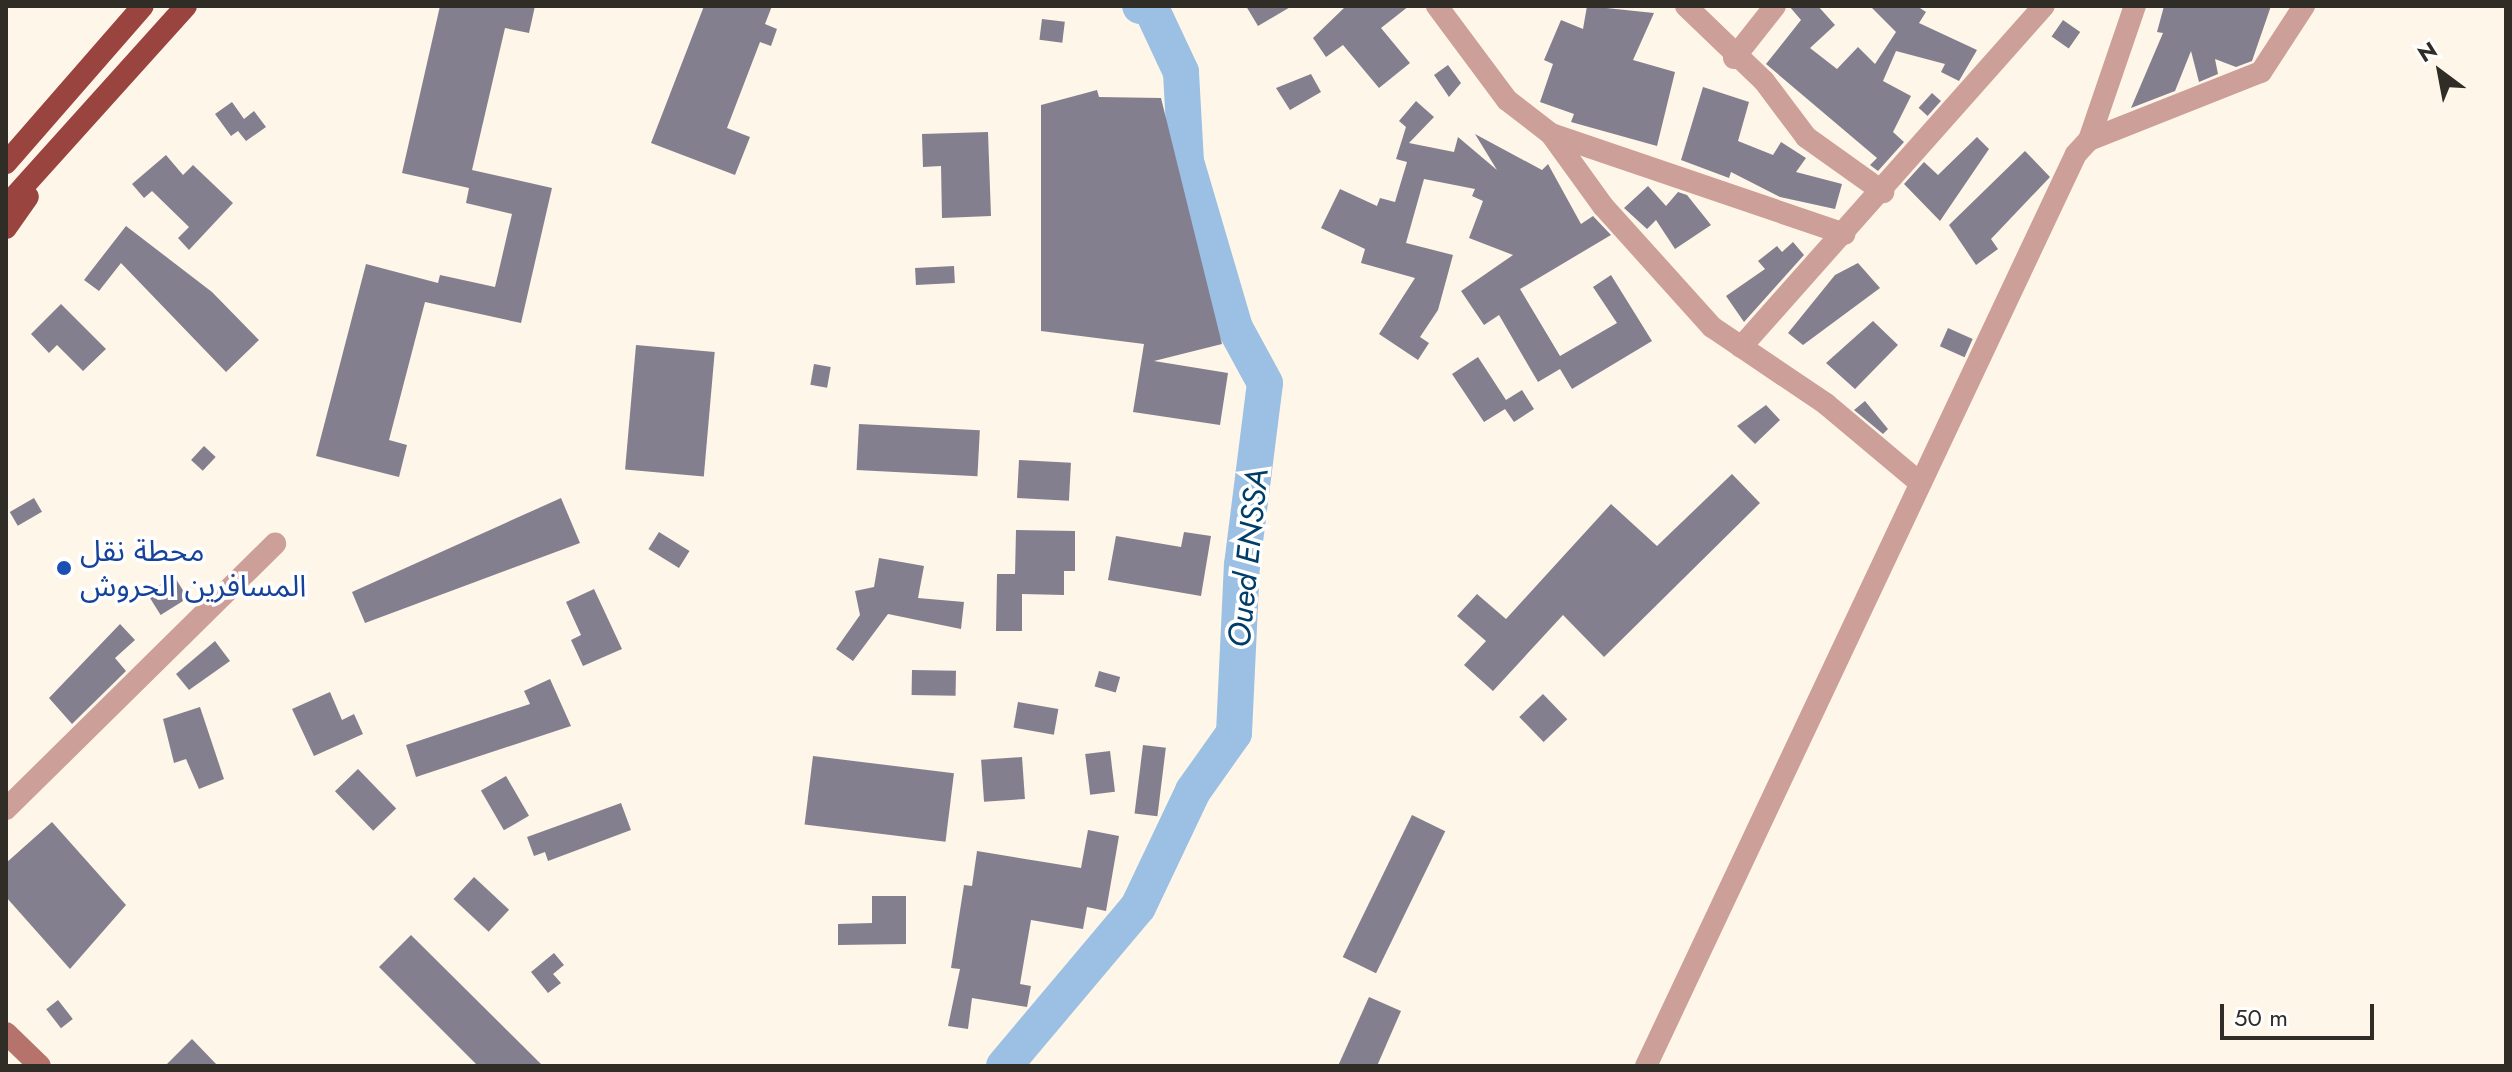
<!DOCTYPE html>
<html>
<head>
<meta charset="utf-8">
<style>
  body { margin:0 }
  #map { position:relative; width:2512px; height:1072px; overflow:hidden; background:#fef6e8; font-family:Jost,"Noto Sans Arabic",sans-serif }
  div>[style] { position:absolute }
  .river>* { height:36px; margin:-18px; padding:0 18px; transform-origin:18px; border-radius:18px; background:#9bc0e3 }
  .building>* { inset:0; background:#847f8f; transform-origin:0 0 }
  .minor>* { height:22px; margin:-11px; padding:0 11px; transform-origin:11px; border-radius:11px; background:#cd9f99 }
  .secondary>* { height:22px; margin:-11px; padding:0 11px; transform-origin:11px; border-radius:11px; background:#b5736c }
  .trunk>* { height:22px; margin:-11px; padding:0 11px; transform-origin:11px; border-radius:11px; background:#99443e }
  .dots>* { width:22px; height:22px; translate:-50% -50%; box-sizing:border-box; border:4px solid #fff; border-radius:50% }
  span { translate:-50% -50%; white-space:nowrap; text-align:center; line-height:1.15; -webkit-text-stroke:7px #fff; paint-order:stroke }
  .transit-label { font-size:30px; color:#164399 }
  .left { translate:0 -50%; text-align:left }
  .water-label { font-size:32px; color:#003d68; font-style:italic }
  .frame { position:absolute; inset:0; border:8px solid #302c26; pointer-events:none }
  .north { position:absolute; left:2400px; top:32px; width:80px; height:80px; -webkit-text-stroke:6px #fff; paint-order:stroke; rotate:328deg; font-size:22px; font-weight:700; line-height:32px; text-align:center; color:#302c26 }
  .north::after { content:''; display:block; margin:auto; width:28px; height:36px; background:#302c26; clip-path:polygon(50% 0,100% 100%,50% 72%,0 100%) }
  .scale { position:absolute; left:2220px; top:1004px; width:154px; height:36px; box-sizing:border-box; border:4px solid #302c26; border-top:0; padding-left:10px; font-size:24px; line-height:28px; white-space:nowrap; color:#302c26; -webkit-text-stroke:6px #fff; paint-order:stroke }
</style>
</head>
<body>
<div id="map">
  <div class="river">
    <div style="left:1004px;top:1066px;width:208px;rotate:-49.9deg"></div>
    <div style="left:1138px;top:907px;width:128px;rotate:-64.6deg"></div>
    <div style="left:1193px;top:791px;width:71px;rotate:-54.7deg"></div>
    <div style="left:1234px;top:733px;width:168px;rotate:-87.3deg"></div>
    <div style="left:1242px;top:565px;width:183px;rotate:-82.8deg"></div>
    <div style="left:1265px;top:383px;width:63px;rotate:-118.6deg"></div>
    <div style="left:1235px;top:328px;width:173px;rotate:-106.4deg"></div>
    <div style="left:1186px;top:162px;width:90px;rotate:-93.2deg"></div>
    <div style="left:1181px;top:72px;width:71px;rotate:-115.1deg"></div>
    <div style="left:1151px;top:8px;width:11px;rotate:-170deg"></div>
  </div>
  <div class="building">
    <div style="clip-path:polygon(440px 6px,535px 6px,529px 33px,505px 28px,472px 170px,552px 188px,521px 323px,425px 302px,389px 440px,407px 445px,399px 477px,316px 456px,366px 264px,438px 283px,440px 275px,495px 287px,512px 214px,466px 203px,469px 188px,402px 173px)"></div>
    <div style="clip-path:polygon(704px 6px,772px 6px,765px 24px,777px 29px,771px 46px,760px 42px,727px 128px,750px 137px,735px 175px,651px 143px)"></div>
    <div style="clip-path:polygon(1246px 6px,1292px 6px,1258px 26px)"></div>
    <div style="clip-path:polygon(1346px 6px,1409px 6px,1381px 28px,1410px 63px,1379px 88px,1343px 45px,1326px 57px,1313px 38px)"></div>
    <div style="clip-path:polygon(1587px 6px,1654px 13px,1633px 60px,1675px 72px,1657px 146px,1571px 122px,1574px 114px,1540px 102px,1553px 64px,1544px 60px,1561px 20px,1583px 29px)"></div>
    <div style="clip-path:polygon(1789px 6px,1818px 6px,1835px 25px,1810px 48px,1837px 69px,1858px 47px,1875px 64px,1896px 32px,1870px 6px,1917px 6px,1926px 12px,1919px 23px,1977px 50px,1959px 81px,1941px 72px,1945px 64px,1896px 51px,1883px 81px,1911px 96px,1893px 132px,1904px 142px,1878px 171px,1870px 165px,1877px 158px,1766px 64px,1801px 20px)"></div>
    <div style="clip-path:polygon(2164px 6px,2271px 6px,2252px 61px,2236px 67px,2215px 59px,2218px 74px,2199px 82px,2191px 51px,2175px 91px,2131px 108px,2163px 33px,2157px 32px)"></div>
    <div style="left:1042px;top:19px;width:23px;height:21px;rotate:7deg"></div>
    <div style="left:2063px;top:20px;width:21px;height:20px;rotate:35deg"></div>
    <div style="clip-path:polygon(1448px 65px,1461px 83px,1449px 97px,1434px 75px)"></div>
    <div style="clip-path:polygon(1311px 74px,1321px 92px,1290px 110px,1276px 88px)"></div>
    <div style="clip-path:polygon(1703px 87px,1749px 102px,1738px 141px,1773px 155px,1781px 142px,1806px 158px,1796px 172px,1842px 184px,1835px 209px,1780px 197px,1731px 172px,1729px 178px,1681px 160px)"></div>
    <div style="clip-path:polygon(1097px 90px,1099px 97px,1161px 98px,1222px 344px,1154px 361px,1228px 373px,1220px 425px,1133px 412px,1144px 344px,1041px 331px,1041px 105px)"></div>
    <div style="left:1932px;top:93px;width:12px;height:20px;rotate:42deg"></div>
    <div style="clip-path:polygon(1416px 101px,1434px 117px,1409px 143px,1454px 152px,1458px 137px,1497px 170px,1475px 134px,1542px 170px,1548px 164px,1581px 224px,1593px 216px,1611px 235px,1520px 289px,1560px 356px,1617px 323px,1593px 287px,1611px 275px,1652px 341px,1572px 389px,1560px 369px,1538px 382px,1499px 315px,1484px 325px,1461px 291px,1513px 255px,1469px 238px,1483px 201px,1472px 196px,1475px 189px,1424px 179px,1406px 243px,1453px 255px,1438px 310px,1420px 337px,1429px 343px,1418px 360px,1379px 334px,1415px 278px,1361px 263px,1365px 249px,1321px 228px,1340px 189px,1377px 206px,1380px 198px,1395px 202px,1407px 162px,1396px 159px,1406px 127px,1399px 121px)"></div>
    <div style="clip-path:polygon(232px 102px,244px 119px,254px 111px,266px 127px,246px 141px,238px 131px,231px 136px,215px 114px)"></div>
    <div style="clip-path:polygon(988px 132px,991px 216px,942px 218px,941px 166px,923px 167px,922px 134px)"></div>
    <div style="clip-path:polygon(1977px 137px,1989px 149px,1940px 221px,1904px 184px,1924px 162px,1938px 175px)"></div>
    <div style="clip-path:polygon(2025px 151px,2050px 177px,1991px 239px,1998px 249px,1976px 265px,1949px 225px)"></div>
    <div style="clip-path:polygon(166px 155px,183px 175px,193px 165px,233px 203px,189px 250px,178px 238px,189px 227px,152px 191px,144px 198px,132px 184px)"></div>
    <div style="clip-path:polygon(1648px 186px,1666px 206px,1678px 192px,1687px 195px,1711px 225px,1675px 249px,1656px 220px,1647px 229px,1624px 208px)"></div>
    <div style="clip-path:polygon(126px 226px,212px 292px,259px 340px,226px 372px,121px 263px,99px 291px,84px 280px)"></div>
    <div style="clip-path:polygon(1793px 242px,1804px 255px,1744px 322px,1726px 296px,1765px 269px,1758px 261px,1777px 246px,1782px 252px)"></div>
    <div style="clip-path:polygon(1858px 263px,1880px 288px,1803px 345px,1788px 333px,1835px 275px)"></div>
    <div style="left:954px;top:266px;width:17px;height:39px;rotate:87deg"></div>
    <div style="clip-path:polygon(61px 304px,106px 349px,83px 371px,57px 345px,49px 353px,31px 334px)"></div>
    <div style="clip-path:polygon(1873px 321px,1898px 345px,1855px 389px,1826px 363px)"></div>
    <div style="left:1948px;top:328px;width:27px;height:20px;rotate:24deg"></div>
    <div style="left:636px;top:345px;width:79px;height:125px;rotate:5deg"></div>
    <div style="clip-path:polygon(1478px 357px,1506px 400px,1522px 390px,1534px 409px,1514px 422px,1505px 409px,1484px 422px,1452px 374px)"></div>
    <div style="left:814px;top:364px;width:17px;height:21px;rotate:10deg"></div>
    <div style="clip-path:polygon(1865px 401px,1888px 429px,1883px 434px,1854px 410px)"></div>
    <div style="clip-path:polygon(1766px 405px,1780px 420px,1755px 444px,1737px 426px)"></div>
    <div style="left:859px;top:424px;width:121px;height:46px;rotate:3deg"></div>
    <div style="left:204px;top:446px;width:16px;height:19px;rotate:43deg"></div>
    <div style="left:1019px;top:460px;width:52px;height:38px;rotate:3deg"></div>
    <div style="clip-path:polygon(1732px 474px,1760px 503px,1604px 657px,1563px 615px,1493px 691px,1464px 665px,1486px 641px,1457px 616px,1477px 594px,1506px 619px,1611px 504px,1657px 546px)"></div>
    <div style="left:34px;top:498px;width:16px;height:28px;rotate:60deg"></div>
    <div style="clip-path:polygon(561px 498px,580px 543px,365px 623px,352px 592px)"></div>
    <div style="clip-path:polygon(1016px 530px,1075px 531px,1075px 571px,1064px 571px,1064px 595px,1022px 594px,1022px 631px,996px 631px,997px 574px,1015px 574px)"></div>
    <div style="left:659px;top:532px;width:36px;height:20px;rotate:32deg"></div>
    <div style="clip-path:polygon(1184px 532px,1211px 536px,1201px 596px,1108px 580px,1116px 536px,1181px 547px)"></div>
    <div style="clip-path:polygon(879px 558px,924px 566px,918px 598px,964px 602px,961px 629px,888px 614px,853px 661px,836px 649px,860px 615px,855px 591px,874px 587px)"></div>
    <div style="left:174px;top:576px;width:26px;height:32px;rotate:58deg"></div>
    <div style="clip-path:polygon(594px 589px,622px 649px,583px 666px,571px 640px,581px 635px,566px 602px)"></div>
    <div style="clip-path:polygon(120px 624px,135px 640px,115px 658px,126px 671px,72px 724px,49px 698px)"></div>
    <div style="clip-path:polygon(215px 641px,230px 661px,189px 690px,176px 674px)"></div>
    <div style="left:912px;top:670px;width:44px;height:25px;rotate:1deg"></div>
    <div style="left:1099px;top:671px;width:22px;height:16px;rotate:16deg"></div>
    <div style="clip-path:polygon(550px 679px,571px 726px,416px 777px,406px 745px,530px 704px,524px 691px)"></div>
    <div style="clip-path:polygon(330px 692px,342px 720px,354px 714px,363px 734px,314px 756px,292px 709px)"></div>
    <div style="left:1543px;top:694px;width:35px;height:33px;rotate:46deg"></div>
    <div style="left:1018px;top:702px;width:41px;height:26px;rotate:10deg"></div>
    <div style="clip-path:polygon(200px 707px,224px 779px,199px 789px,186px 759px,174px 763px,163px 719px)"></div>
    <div style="left:1143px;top:745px;width:23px;height:69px;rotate:7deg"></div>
    <div style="left:1110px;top:751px;width:41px;height:25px;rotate:83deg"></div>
    <div style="left:813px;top:756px;width:142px;height:69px;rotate:7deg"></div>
    <div style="left:1022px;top:757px;width:42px;height:41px;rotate:86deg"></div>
    <div style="left:358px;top:769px;width:55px;height:32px;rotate:46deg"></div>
    <div style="left:506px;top:776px;width:46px;height:29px;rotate:60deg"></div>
    <div style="clip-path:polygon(621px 803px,631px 830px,548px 861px,545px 852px,534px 856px,527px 837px)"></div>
    <div style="left:1412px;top:815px;width:37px;height:158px;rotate:26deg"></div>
    <div style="clip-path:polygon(52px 822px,126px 905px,70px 969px,6px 897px,6px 863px)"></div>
    <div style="clip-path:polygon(1088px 830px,1119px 836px,1106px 911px,1087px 907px,1083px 929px,1031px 920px,1020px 984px,1031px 986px,1027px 1007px,972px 998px,968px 1029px,948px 1026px,960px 969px,951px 968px,964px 885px,972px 886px,977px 851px,1081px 868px)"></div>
    <div style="left:474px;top:877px;width:48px;height:30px;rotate:43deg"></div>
    <div style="clip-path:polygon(872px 896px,906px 896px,906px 944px,838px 945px,838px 924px,872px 923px)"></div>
    <div style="clip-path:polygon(411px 935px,543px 1066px,478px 1066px,379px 967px)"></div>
    <div style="clip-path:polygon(554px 953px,564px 965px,553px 974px,561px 983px,548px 993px,531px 972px)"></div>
    <div style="clip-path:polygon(1369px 997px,1401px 1011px,1377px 1066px,1338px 1066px)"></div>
    <div style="left:58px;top:1000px;width:24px;height:15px;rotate:52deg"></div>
    <div style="clip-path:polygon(192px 1039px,218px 1066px,165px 1066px)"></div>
  </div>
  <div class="minor">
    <div style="left:1437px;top:6px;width:117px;rotate:53.3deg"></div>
    <div style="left:1507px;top:100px;width:56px;rotate:37.7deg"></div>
    <div style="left:1551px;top:134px;width:89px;rotate:54.2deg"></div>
    <div style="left:1603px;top:206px;width:163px;rotate:48deg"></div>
    <div style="left:1712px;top:327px;width:138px;rotate:34deg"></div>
    <div style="left:1826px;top:404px;width:123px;rotate:40deg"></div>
    <div style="left:1686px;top:6px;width:108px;rotate:43.9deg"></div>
    <div style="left:1764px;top:81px;width:70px;rotate:53.1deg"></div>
    <div style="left:1806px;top:137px;width:95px;rotate:35.5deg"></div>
    <div style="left:1734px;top:58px;width:66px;rotate:-51.7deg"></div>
    <div style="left:1551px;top:134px;width:310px;rotate:18.8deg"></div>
    <div style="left:2089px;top:140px;width:142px;rotate:-71.1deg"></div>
    <div style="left:1741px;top:347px;width:456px;rotate:-48.4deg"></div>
    <div style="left:6px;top:809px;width:378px;rotate:-44.6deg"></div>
    <div style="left:1646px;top:1066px;width:1008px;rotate:-64.76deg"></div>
    <div style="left:2076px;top:154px;width:19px;rotate:-47deg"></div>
    <div style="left:2089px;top:140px;width:185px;rotate:-21.6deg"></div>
    <div style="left:2261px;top:72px;width:79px;rotate:-56.9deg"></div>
  </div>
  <div class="secondary">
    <div style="left:6px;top:1033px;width:47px;rotate:44.1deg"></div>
  </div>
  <div class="trunk">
    <div style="left:6px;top:163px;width:208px;rotate:-48.9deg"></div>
    <div style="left:6px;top:206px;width:269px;rotate:-48deg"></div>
    <div style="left:6px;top:228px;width:38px;rotate:-55deg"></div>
  </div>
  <div class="dots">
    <div style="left:64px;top:568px;background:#1a4fb4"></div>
  </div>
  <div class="transit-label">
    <span class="left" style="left:80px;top:568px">محطة نقل<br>المسافرين الحروش</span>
  </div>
  <div class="water-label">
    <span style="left:1248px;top:558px;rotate:-84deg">Oued ENSSA</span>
  </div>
  <div class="frame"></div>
  <div class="north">N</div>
  <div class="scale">50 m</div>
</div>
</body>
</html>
